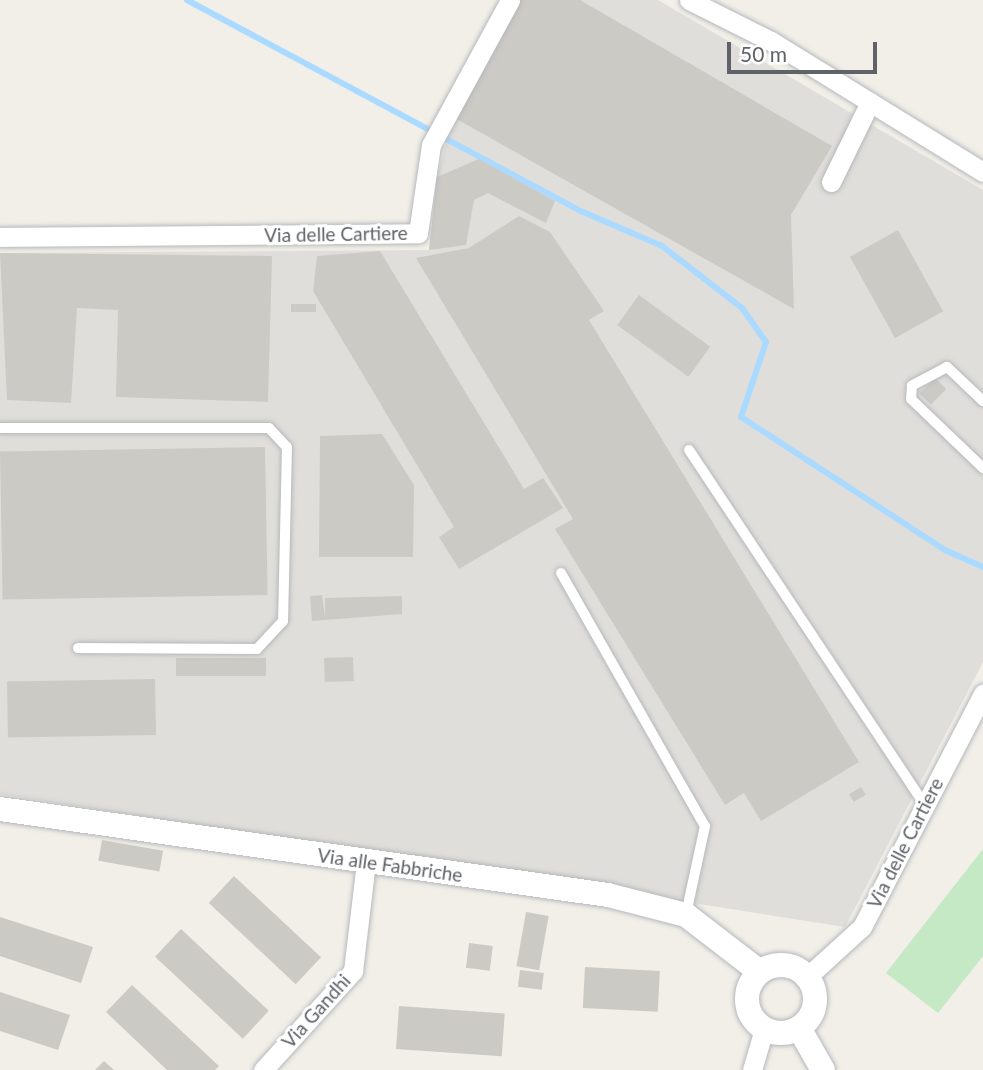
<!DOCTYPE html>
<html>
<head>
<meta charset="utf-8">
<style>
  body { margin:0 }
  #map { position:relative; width:983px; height:1070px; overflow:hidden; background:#f1efe8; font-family:Lato,sans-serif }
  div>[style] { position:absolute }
  .industrial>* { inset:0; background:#e0deda }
  .green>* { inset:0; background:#c5e8c5 }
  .stream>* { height:6px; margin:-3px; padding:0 3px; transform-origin:3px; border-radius:3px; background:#aadaff }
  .building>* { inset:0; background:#cccac5; transform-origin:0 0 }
  .roads { filter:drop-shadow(0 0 2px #b5b8bc) drop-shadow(0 0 2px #b5b8bc) }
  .service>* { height:10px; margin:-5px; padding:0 5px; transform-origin:5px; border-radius:5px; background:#fff }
  .minor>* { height:19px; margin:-9.5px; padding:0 9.5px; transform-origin:9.5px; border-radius:9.5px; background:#fff }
  .tertiary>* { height:24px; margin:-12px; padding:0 12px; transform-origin:12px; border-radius:12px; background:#fff }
  .tertiary>.ring { margin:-12px; padding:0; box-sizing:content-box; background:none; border:24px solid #fff; border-radius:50% }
  span { translate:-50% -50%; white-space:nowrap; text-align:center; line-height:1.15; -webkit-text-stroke:6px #fff; paint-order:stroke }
  .street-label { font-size:19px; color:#5f6368 }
  .scale { position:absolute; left:727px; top:42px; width:150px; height:32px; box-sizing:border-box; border:4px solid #5f6368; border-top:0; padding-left:9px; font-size:21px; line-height:24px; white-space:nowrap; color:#5f6368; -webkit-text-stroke:5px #fff; paint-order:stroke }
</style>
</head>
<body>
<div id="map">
  <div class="industrial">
    <div style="clip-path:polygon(507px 0,658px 0,983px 190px,983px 662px,845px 927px,0 794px,0 253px,429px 250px,437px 177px,453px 117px)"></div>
  </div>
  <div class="green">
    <div style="clip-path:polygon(983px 849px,983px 956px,938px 1013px,886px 973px)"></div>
  </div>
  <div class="stream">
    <div style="left:187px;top:0;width:449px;rotate:28.2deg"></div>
    <div style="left:583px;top:212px;width:86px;rotate:23.3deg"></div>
    <div style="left:662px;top:246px;width:101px;rotate:37.8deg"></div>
    <div style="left:742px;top:308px;width:42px;rotate:54.8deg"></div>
    <div style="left:766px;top:342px;width:79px;rotate:108.4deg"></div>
    <div style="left:741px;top:417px;width:244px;rotate:33.1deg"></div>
    <div style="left:945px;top:550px;width:42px;rotate:24.1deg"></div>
  </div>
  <div class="building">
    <div style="clip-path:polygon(519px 0,580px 0,832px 146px,791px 215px,794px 309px,453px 117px)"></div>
    <div style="clip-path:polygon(479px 159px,555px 201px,546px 223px,488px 193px,474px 200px,466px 245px,429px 250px,437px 177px)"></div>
    <div style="clip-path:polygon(519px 216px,550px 232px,604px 311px,589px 320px,859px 762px,761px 821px,744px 793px,725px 805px,555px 529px,573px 519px,416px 258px,469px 248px)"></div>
    <div style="left:898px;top:230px;width:93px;height:55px;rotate:61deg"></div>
    <div style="clip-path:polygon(380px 251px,524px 489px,543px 478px,563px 508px,459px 569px,439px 537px,454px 527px,313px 291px,317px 256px)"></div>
    <div style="clip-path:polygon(0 253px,272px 256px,268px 402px,116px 397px,118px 310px,77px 308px,71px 403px,7px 400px)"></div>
    <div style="left:639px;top:295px;width:88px;height:37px;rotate:36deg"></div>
    <div style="left:316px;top:304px;width:8px;height:25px;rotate:90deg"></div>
    <div style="left:935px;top:378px;width:16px;height:22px;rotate:45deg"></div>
    <div style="clip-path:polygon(382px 434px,414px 485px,413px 557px,319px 557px,320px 436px)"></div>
    <div style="left:265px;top:447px;width:148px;height:265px;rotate:89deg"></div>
    <div style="clip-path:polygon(322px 595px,325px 617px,325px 598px,402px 596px,402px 614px,312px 621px,310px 596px)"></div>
    <div style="left:353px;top:657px;width:24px;height:29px;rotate:88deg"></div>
    <div style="left:176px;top:658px;width:90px;height:18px"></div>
    <div style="left:155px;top:679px;width:56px;height:148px;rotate:89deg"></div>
    <div style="left:861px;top:787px;width:9px;height:14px;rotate:58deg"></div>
    <div style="left:102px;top:840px;width:62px;height:21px;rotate:10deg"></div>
    <div style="left:234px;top:876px;width:119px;height:37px;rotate:43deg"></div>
    <div style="left:526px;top:912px;width:23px;height:55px;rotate:10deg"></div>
    <div style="clip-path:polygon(0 917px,93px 947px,81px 983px,0 956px)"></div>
    <div style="left:181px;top:929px;width:120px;height:38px;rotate:43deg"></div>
    <div style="left:469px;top:943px;width:24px;height:25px;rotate:7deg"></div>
    <div style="left:585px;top:967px;width:75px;height:41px;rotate:3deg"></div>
    <div style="left:520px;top:970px;width:24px;height:17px;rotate:7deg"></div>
    <div style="clip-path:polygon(132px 985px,219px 1066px,215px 1070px,167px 1070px,106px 1012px)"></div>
    <div style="clip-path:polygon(0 992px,70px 1015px,58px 1050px,0 1031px)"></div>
    <div style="left:399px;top:1006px;width:106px;height:43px;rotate:4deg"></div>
    <div style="clip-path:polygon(104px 1061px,114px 1070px,95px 1070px)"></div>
  </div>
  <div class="roads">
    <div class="service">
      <div style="left:983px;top:401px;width:50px;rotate:-136.6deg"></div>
      <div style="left:947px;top:367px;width:40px;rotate:152deg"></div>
      <div style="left:912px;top:386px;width:13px;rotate:94deg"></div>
      <div style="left:911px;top:399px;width:100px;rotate:43.8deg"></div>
      <div style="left:0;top:428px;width:269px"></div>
      <div style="left:269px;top:428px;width:26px;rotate:47deg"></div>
      <div style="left:287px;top:447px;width:174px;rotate:91.3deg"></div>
      <div style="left:283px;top:621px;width:38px;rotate:133deg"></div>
      <div style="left:257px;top:649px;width:179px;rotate:-179.7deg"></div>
      <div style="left:689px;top:450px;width:426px;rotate:56.4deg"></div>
      <div style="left:561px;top:573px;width:291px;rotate:60.4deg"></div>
      <div style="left:705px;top:826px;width:90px;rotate:102.2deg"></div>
    </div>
    <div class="minor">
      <div style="left:689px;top:0;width:92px;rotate:26.6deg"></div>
      <div style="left:771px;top:41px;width:249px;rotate:31.7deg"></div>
      <div style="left:831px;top:182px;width:89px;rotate:-64deg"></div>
      <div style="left:0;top:237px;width:418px;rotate:-0.5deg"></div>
      <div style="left:418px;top:233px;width:89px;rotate:-81.6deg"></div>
      <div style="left:431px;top:145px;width:165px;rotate:-61.4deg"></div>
      <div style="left:807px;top:977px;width:74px;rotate:-42.3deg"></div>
      <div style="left:862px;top:927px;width:263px;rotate:-62.6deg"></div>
      <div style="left:263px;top:1070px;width:134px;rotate:-47.7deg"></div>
      <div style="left:353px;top:971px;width:110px;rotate:-83.2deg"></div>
      <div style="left:752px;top:1070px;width:43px;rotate:-73.7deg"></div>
    </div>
    <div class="tertiary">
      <div style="left:0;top:809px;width:614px;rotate:8.05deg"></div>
      <div style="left:608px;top:895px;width:81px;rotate:14.4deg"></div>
      <div style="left:686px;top:915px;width:93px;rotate:37.6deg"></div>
      <div class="ring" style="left:747px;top:965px;width:44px;height:44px"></div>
      <div style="left:799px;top:1028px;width:48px;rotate:60.3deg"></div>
    </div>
  </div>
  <div class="street-label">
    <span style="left:336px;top:234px;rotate:-1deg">Via delle Cartiere</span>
    <span style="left:905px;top:843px;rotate:-63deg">Via delle Cartiere</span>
    <span style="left:390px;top:865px;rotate:8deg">Via alle Fabbriche</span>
    <span style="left:316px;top:1011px;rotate:-48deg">Via Gandhi</span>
  </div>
  <div class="scale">50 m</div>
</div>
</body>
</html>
